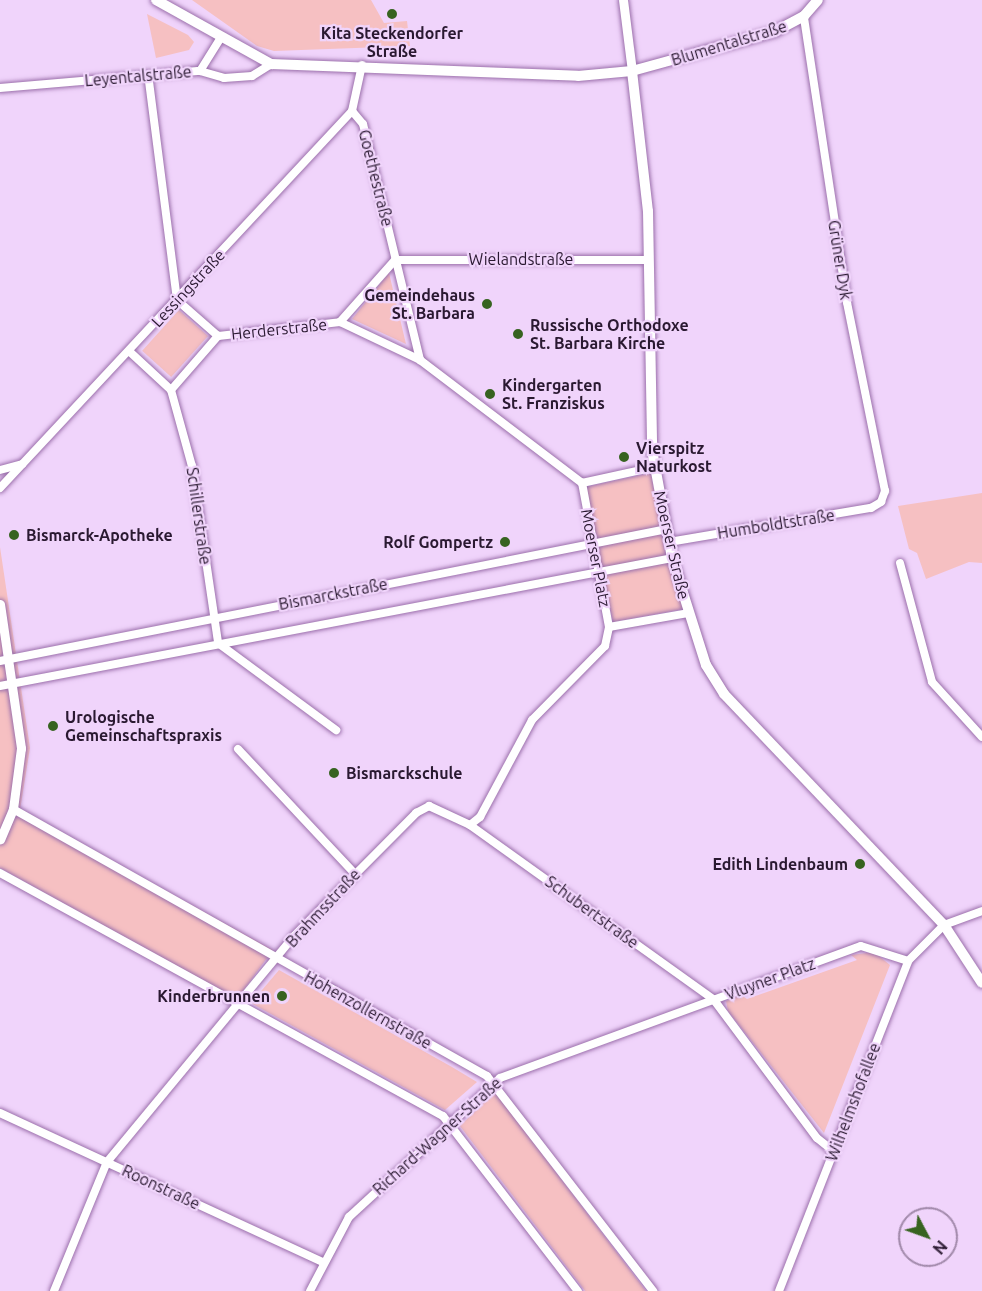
<!DOCTYPE html>
<html>
<head>
<meta charset="utf-8">
<style>
  body { margin:0 }
  #map { position:relative; width:982px; height:1291px; overflow:hidden; background:#f0d4fb; font-family:Ubuntu,sans-serif }
  div>[style] { position:absolute }
  .green>* { inset:0; background:#f6c0c2; transform-origin:0 0 }
  .roads { filter:drop-shadow(0 0 2px #9b6fab) drop-shadow(0 0 2px #9b6fab) }
  .minor>* { height:8px; margin:-4px; padding:0 4px; transform-origin:4px; border-radius:4px; background:#fff }
  .tertiary>* { height:9px; margin:-4.5px; padding:0 4.5px; transform-origin:4.5px; border-radius:4.5px; background:#fff }
  .secondary>* { height:10px; margin:-5px; padding:0 5px; transform-origin:5px; border-radius:5px; background:#fff }
  .dots>* { width:16px; height:16px; translate:-50% -50%; box-sizing:border-box; border:3px solid #f0d4fb; border-radius:50% }
  span { translate:-50% -50%; white-space:nowrap; text-align:center; line-height:1.15; -webkit-text-stroke:4.5px #f0d4fb; paint-order:stroke }
  .poi-label { font-size:16px; color:#2a1931; font-weight:700 }
  .right { translate:-100% -50%; text-align:right }
  .left { translate:0 -50%; text-align:left }
  .street-label { font-size:16px; color:#2a1931 }
  .north { position:absolute; left:898px; top:1207px; width:60px; height:60px; box-sizing:border-box; background:#f0d4fb; border:2px solid #a189aa; border-radius:50%; rotate:131deg; font-size:16px; font-weight:700; line-height:24px; text-align:center; color:#2a1931 }
  .north::after { content:''; display:block; margin:auto; width:21px; height:27px; background:#376320; clip-path:polygon(50% 0,100% 100%,50% 72%,0 100%) }
</style>
</head>
<body>
<div id="map">
  <div class="green">
    <div style="clip-path:polygon(192px 0,371px 0,384px 23px,407px 21px,410px 46px,274px 51px,257px 46px)"></div>
    <div style="clip-path:polygon(147px 14px,188px 35px,194px 42px,189px 50px,156px 58px)"></div>
    <div style="clip-path:polygon(389px 273px,406px 344px,352px 319px)"></div>
    <div style="left:179px;top:310px;width:39px;height:55px;rotate:42deg"></div>
    <div style="clip-path:polygon(651px 473px,664px 548px,683px 609px,613px 622px,586px 487px)"></div>
    <div style="clip-path:polygon(982px 493px,982px 563px,969px 562px,926px 579px,917px 553px,909px 549px,898px 506px)"></div>
    <div style="clip-path:polygon(0 547px,30px 748px,20px 810px,273px 950px,237px 999px,0 868px)"></div>
    <div style="clip-path:polygon(874px 952px,890px 965px,824px 1133px,728px 1011px,726px 1001px,741px 995px,747px 999px,857px 960px,851px 955px)"></div>
    <div style="clip-path:polygon(279px 970px,452px 1067px,477px 1082px,445px 1110px,251px 1003px)"></div>
    <div style="clip-path:polygon(495px 1092px,646px 1291px,585px 1291px,460px 1126px)"></div>
  </div>
  <div class="roads">
    <div class="minor">
      <div style="left:200px;top:71px;width:39px;rotate:-58deg"></div>
      <div style="left:0;top:88px;width:201px;rotate:-4.9deg"></div>
      <div style="left:200px;top:71px;width:25px;rotate:16deg"></div>
      <div style="left:224px;top:78px;width:28px;rotate:-4deg"></div>
      <div style="left:252px;top:76px;width:22px;rotate:-32deg"></div>
      <div style="left:352px;top:111px;width:17px;rotate:50deg"></div>
      <div style="left:363px;top:124px;width:243px;rotate:76.4deg"></div>
      <div style="left:340px;top:322px;width:83px;rotate:-48.4deg"></div>
      <div style="left:395px;top:260px;width:253px"></div>
      <div style="left:340px;top:322px;width:89px;rotate:25.4deg"></div>
      <div style="left:420px;top:360px;width:203px;rotate:37.2deg"></div>
      <div style="left:218px;top:336px;width:123px;rotate:-6.5deg"></div>
      <div style="left:130px;top:352px;width:56px;rotate:42.8deg"></div>
      <div style="left:171px;top:390px;width:72px;rotate:-49deg"></div>
      <div style="left:218px;top:336px;width:55px;rotate:-138.7deg"></div>
      <div style="left:177px;top:300px;width:227px;rotate:-97.3deg"></div>
      <div style="left:171px;top:390px;width:79px;rotate:74.6deg"></div>
      <div style="left:192px;top:466px;width:179px;rotate:81.6deg"></div>
      <div style="left:218px;top:643px;width:147px;rotate:36.4deg"></div>
      <div style="left:0;top:470px;width:23px;rotate:-15deg"></div>
      <div style="left:582px;top:483px;width:75px;rotate:-12.4deg"></div>
      <div style="left:0;top:488px;width:516px;rotate:-46.96deg"></div>
      <div style="left:352px;top:111px;width:47px;rotate:-77.7deg"></div>
      <div style="left:669px;top:542px;width:205px;rotate:-9.6deg"></div>
      <div style="left:871px;top:508px;width:12px;rotate:-31deg"></div>
      <div style="left:881px;top:502px;width:12px;rotate:-70deg"></div>
      <div style="left:885px;top:491px;width:193px;rotate:-101.4deg"></div>
      <div style="left:847px;top:302px;width:289px;rotate:-98.6deg"></div>
      <div style="left:900px;top:563px;width:123px;rotate:74.9deg"></div>
      <div style="left:932px;top:682px;width:74px;rotate:47.7deg"></div>
      <div style="left:609px;top:627px;width:80px;rotate:-10deg"></div>
      <div style="left:0;top:661px;width:680px;rotate:-11.19deg"></div>
      <div style="left:0;top:686px;width:684px;rotate:-10.78deg"></div>
      <div style="left:238px;top:749px;width:171px;rotate:46.9deg"></div>
      <div style="left:13px;top:809px;width:544px;rotate:29.39deg"></div>
      <div style="left:487px;top:1076px;width:272px;rotate:52.3deg"></div>
      <div style="left:470px;top:825px;width:300px;rotate:35.6deg"></div>
      <div style="left:0;top:873px;width:505px;rotate:28.75deg"></div>
      <div style="left:443px;top:1116px;width:221px;rotate:52.4deg"></div>
      <div style="left:714px;top:1000px;width:172px;rotate:53.3deg"></div>
      <div style="left:817px;top:1138px;width:21px;rotate:39deg"></div>
      <div style="left:0;top:1113px;width:355px;rotate:24.8deg"></div>
      <div style="left:54px;top:1291px;width:139px;rotate:-67.7deg"></div>
      <div style="left:107px;top:1162px;width:292px;rotate:-50.4deg"></div>
      <div style="left:293px;top:937px;width:175px;rotate:-45.2deg"></div>
      <div style="left:416px;top:813px;width:15px;rotate:-28deg"></div>
      <div style="left:429px;top:806px;width:45px;rotate:24.9deg"></div>
      <div style="left:470px;top:825px;width:13px;rotate:-39deg"></div>
      <div style="left:480px;top:817px;width:110px;rotate:-61.8deg"></div>
      <div style="left:532px;top:720px;width:104px;rotate:-45.4deg"></div>
      <div style="left:605px;top:646px;width:19px;rotate:-78deg"></div>
      <div style="left:609px;top:627px;width:147px;rotate:-100.6deg"></div>
      <div style="left:310px;top:1291px;width:84px;rotate:-62.2deg"></div>
      <div style="left:349px;top:1217px;width:205px;rotate:-42.6deg"></div>
      <div style="left:500px;top:1078px;width:384px;rotate:-20.1deg"></div>
      <div style="left:861px;top:946px;width:49px;rotate:17.7deg"></div>
      <div style="left:779px;top:1291px;width:354px;rotate:-68.6deg"></div>
      <div style="left:908px;top:961px;width:51px;rotate:-45deg"></div>
      <div style="left:944px;top:925px;width:40px;rotate:-20.2deg"></div>
    </div>
    <div class="tertiary">
      <div style="left:623px;top:0;width:72px;rotate:82.8deg"></div>
      <div style="left:0;top:604px;width:146px;rotate:81.7deg"></div>
      <div style="left:21px;top:748px;width:62px;rotate:97.5deg"></div>
      <div style="left:13px;top:809px;width:33px;rotate:113deg"></div>
    </div>
    <div class="secondary">
      <div style="left:156px;top:0;width:132px;rotate:29.1deg"></div>
      <div style="left:271px;top:64px;width:307px;rotate:2.2deg"></div>
      <div style="left:578px;top:76px;width:54px;rotate:-5.3deg"></div>
      <div style="left:632px;top:71px;width:147px;rotate:-15.4deg"></div>
      <div style="left:774px;top:32px;width:34px;rotate:-28deg"></div>
      <div style="left:804px;top:16px;width:21px;rotate:-49deg"></div>
      <div style="left:632px;top:71px;width:141px;rotate:83.5deg"></div>
      <div style="left:648px;top:211px;width:239px;rotate:89deg"></div>
      <div style="left:652px;top:450px;width:110px;rotate:79.5deg"></div>
      <div style="left:672px;top:558px;width:112px;rotate:72.4deg"></div>
      <div style="left:706px;top:665px;width:34px;rotate:58deg"></div>
      <div style="left:724px;top:694px;width:319px;rotate:46.4deg"></div>
      <div style="left:944px;top:925px;width:69px;rotate:56.8deg"></div>
    </div>
  </div>
  <div class="dots">
    <div style="left:392px;top:14px;background:#376320"></div>
    <div style="left:487px;top:304px;background:#376320"></div>
    <div style="left:518px;top:334px;background:#376320"></div>
    <div style="left:490px;top:394px;background:#376320"></div>
    <div style="left:624px;top:457px;background:#376320"></div>
    <div style="left:14px;top:535px;background:#376320"></div>
    <div style="left:505px;top:542px;background:#376320"></div>
    <div style="left:53px;top:726px;background:#376320"></div>
    <div style="left:334px;top:773px;background:#376320"></div>
    <div style="left:860px;top:864px;background:#376320"></div>
    <div style="left:282px;top:996px;background:#376320"></div>
  </div>
  <div class="poi-label">
    <span style="left:392px;top:42px">Kita Steckendorfer<br>Straße</span>
    <span class="right" style="left:475px;top:304px">Gemeindehaus<br>St. Barbara</span>
    <span class="left" style="left:530px;top:334px">Russische Orthodoxe<br>St. Barbara Kirche</span>
    <span class="left" style="left:502px;top:394px">Kindergarten<br>St. Franziskus</span>
    <span class="left" style="left:636px;top:457px">Vierspitz<br>Naturkost</span>
    <span class="left" style="left:26px;top:535px">Bismarck-Apotheke</span>
    <span class="right" style="left:493px;top:542px">Rolf Gompertz</span>
    <span class="left" style="left:65px;top:726px">Urologische<br>Gemeinschaftspraxis</span>
    <span class="left" style="left:346px;top:773px">Bismarckschule</span>
    <span class="right" style="left:848px;top:864px">Edith Lindenbaum</span>
    <span class="right" style="left:270px;top:996px">Kinderbrunnen</span>
  </div>
  <div class="street-label">
    <span style="left:729px;top:43px;rotate:-17deg">Blumentalstraße</span>
    <span style="left:138px;top:76px;rotate:-5deg">Leyentalstraße</span>
    <span style="left:376px;top:178px;rotate:76deg">Goethestraße</span>
    <span style="left:521px;top:259px">Wielandstraße</span>
    <span style="left:840px;top:260px;rotate:81deg">Grüner Dyk</span>
    <span style="left:188px;top:288px;rotate:-47deg">Lessingstraße</span>
    <span style="left:279px;top:329px;rotate:-6deg">Herderstraße</span>
    <span style="left:199px;top:516px;rotate:82deg">Schillerstraße</span>
    <span style="left:776px;top:524px;rotate:-9deg">Humboldtstraße</span>
    <span style="left:672px;top:545px;rotate:77deg">Moerser Straße</span>
    <span style="left:596px;top:558px;rotate:79deg">Moerser Platz</span>
    <span style="left:333px;top:594px;rotate:-11deg">Bismarckstraße</span>
    <span style="left:323px;top:908px;rotate:-47deg">Brahmsstraße</span>
    <span style="left:592px;top:912px;rotate:36deg">Schubertstraße</span>
    <span style="left:770px;top:979px;rotate:-20deg">Vluyner Platz</span>
    <span style="left:368px;top:1010px;rotate:29deg">Hohenzollernstraße</span>
    <span style="left:853px;top:1102px;rotate:-69deg">Wilhelmshofallee</span>
    <span style="left:437px;top:1136px;rotate:-42deg">Richard-Wagner-Straße</span>
    <span style="left:161px;top:1187px;rotate:25deg">Roonstraße</span>
  </div>
  <div class="north">N</div>
</div>
</body>
</html>
